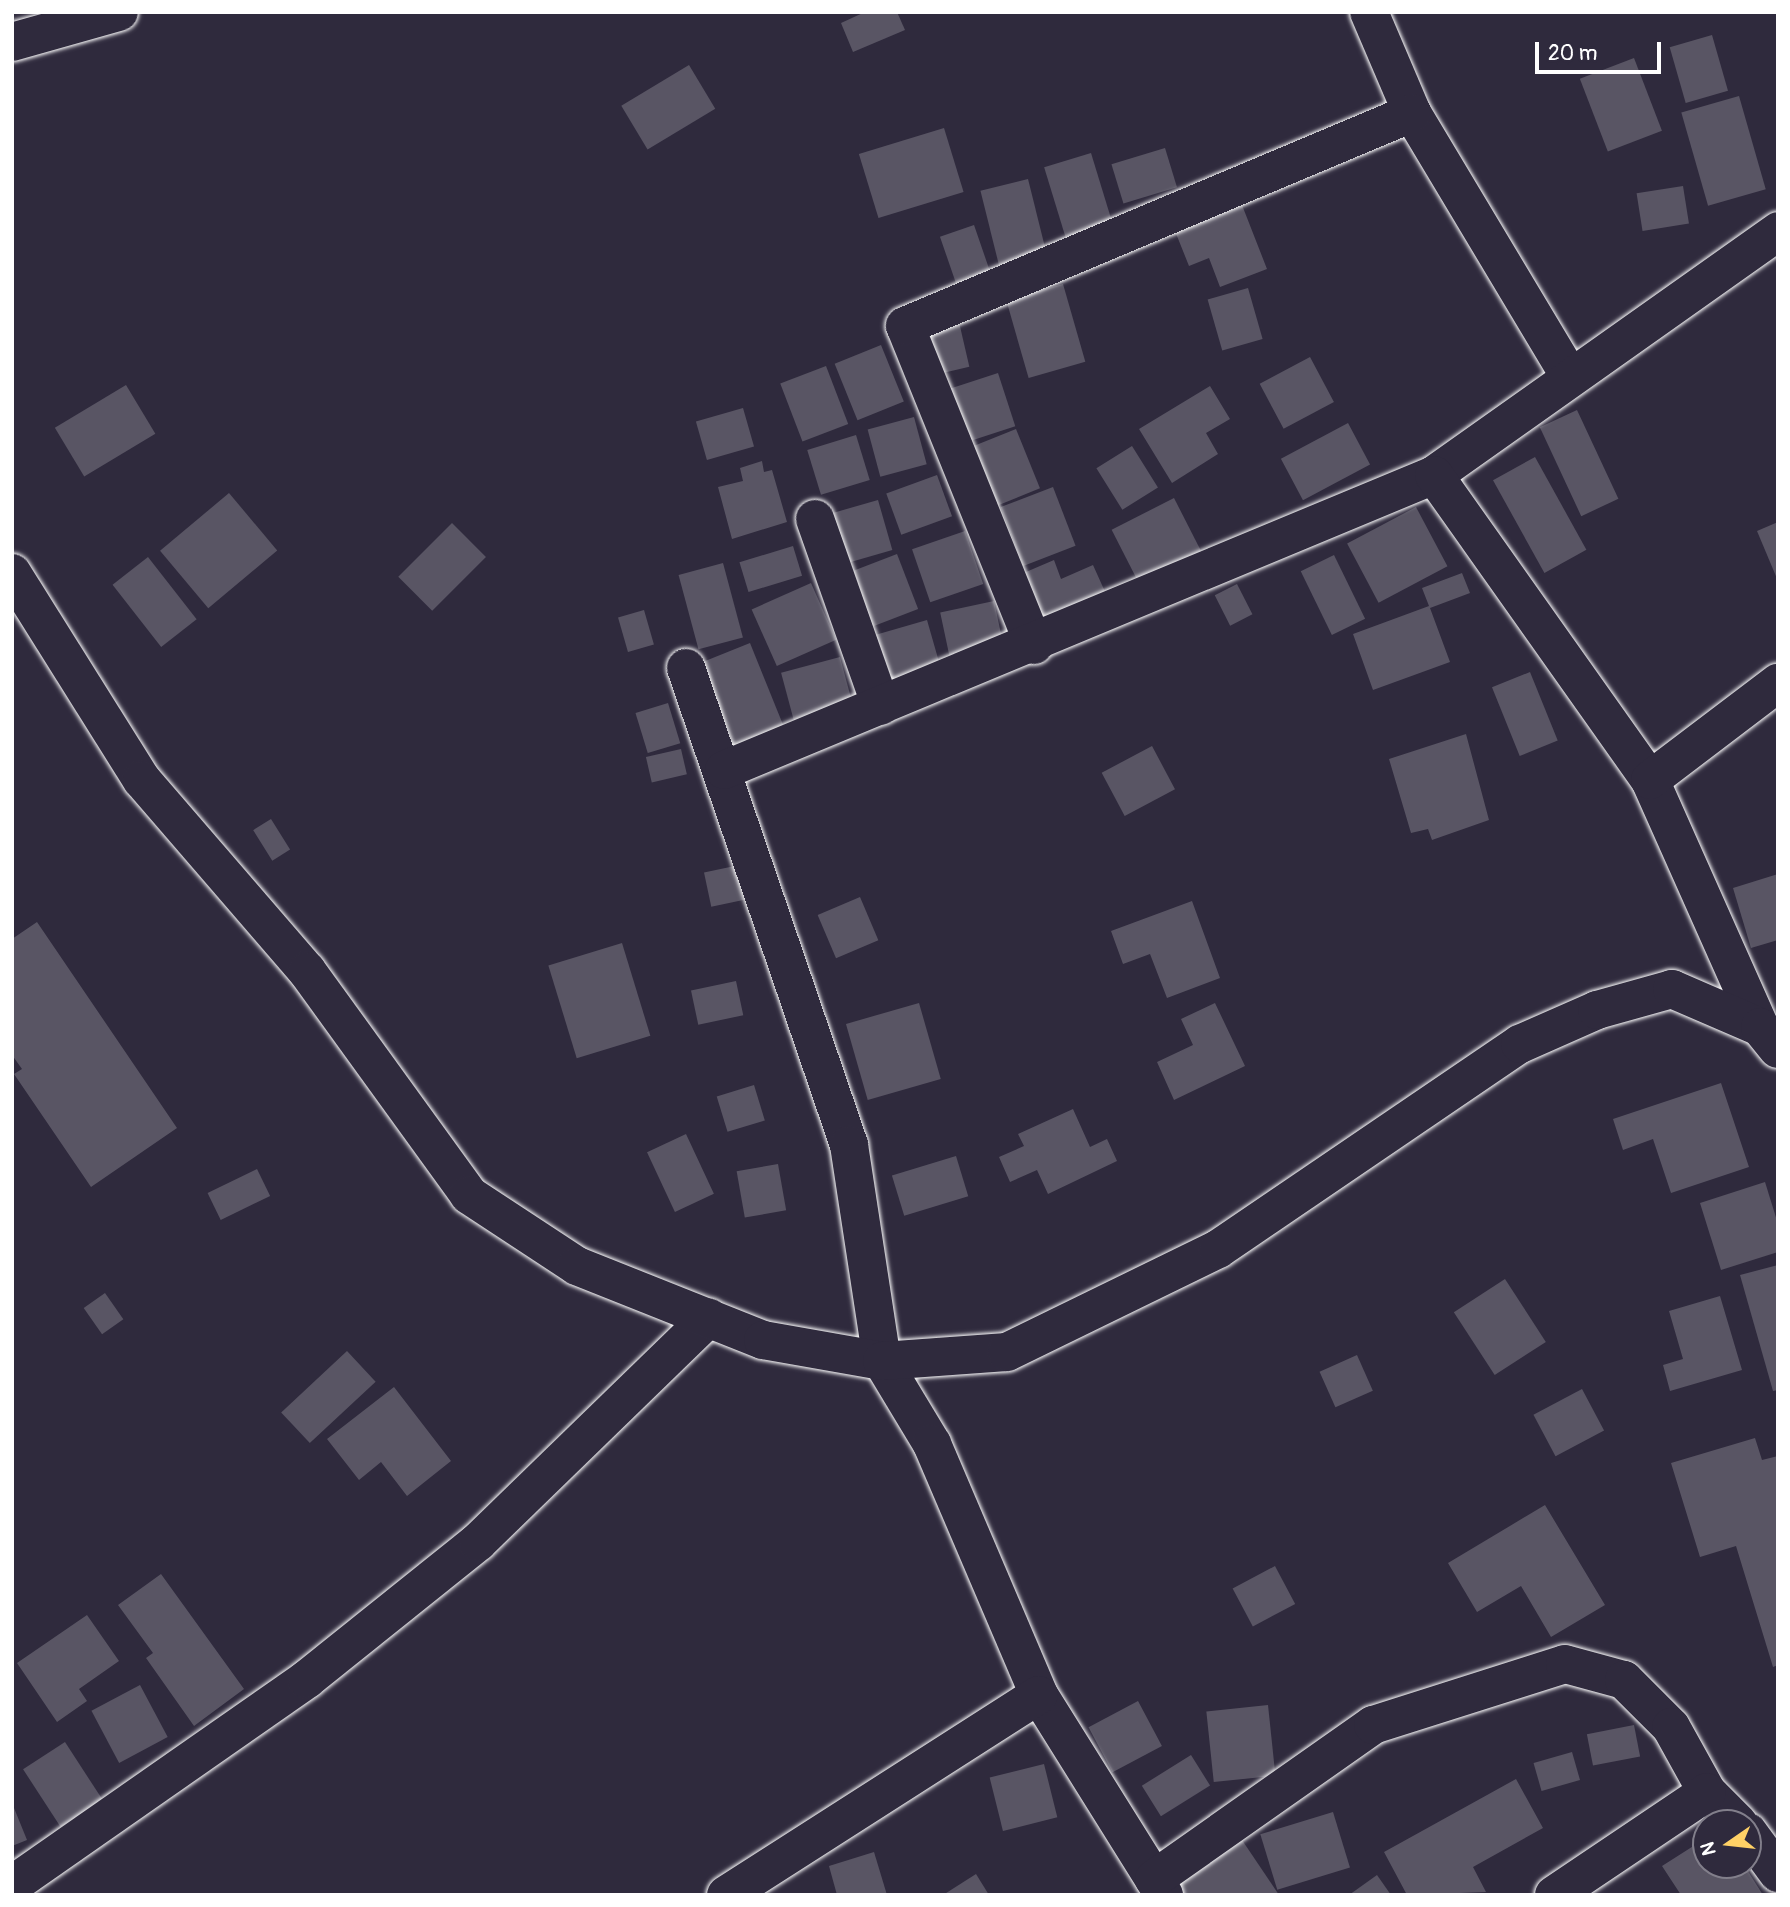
<!DOCTYPE html>
<html>
<head>
<meta charset="utf-8">
<style>
  body { margin:0 }
  #map { position:relative; width:1790px; height:1907px; overflow:hidden; background:#2f2a3d; font-family:Pangolin,sans-serif }
  div>[style] { position:absolute }
  .building>* { inset:0; background:#595564; transform-origin:0 0 }
  .roads { filter:drop-shadow(0 0 2px #fff) drop-shadow(0 0 2px #fff) }
  .minor>* { height:38px; margin:-19px; padding:0 19px; transform-origin:19px; border-radius:19px; background:#2f2a3d }
  .secondary>* { height:38px; margin:-19px; padding:0 19px; transform-origin:19px; border-radius:19px; background:#2f2a3d }
  span { translate:-50% -50%; white-space:nowrap; text-align:center; line-height:1.15; -webkit-text-stroke:5px #2f2a3d; paint-order:stroke }
  .frame { position:absolute; inset:0; border:14px solid #fff; pointer-events:none }
  .north { position:absolute; left:1692px; top:1809px; width:70px; height:70px; box-sizing:border-box; background:#2f2a3d; border:2px solid #827f8b; border-radius:50%; rotate:256deg; font-size:19px; font-weight:700; line-height:28px; text-align:center; color:#fff }
  .north::after { content:''; display:block; margin:auto; width:24px; height:32px; background:#ffd166; clip-path:polygon(50% 0,100% 100%,50% 72%,0 100%) }
  .scale { position:absolute; left:1535px; top:42px; width:126px; height:32px; box-sizing:border-box; border:4px solid #fff; border-top:0; padding-left:9px; font-size:21px; line-height:24px; white-space:nowrap; color:#fff; -webkit-text-stroke:5px #2f2a3d; paint-order:stroke }
</style>
</head>
<body>
<div id="map">
  <div class="building">
    <div style="clip-path:polygon(865px 12px,897px 12px,905px 30px,853px 52px,841px 23px)"></div>
    <div style="left:1712px;top:35px;width:58px;height:44px;rotate:74deg"></div>
    <div style="left:1634px;top:58px;width:78px;height:58px;rotate:69deg"></div>
    <div style="left:689px;top:65px;width:51px;height:79px;rotate:59deg"></div>
    <div style="left:1739px;top:96px;width:97px;height:60px;rotate:74deg"></div>
    <div style="left:944px;top:128px;width:67px;height:89px;rotate:73deg"></div>
    <div style="left:1165px;top:148px;width:41px;height:56px;rotate:73deg"></div>
    <div style="left:1091px;top:153px;width:74px;height:49px;rotate:73deg"></div>
    <div style="left:1028px;top:179px;width:79px;height:49px;rotate:76deg"></div>
    <div style="left:1683px;top:186px;width:38px;height:47px;rotate:81deg"></div>
    <div style="clip-path:polygon(1242px 205px,1267px 269px,1220px 287px,1209px 258px,1189px 266px,1175px 231px)"></div>
    <div style="left:974px;top:225px;width:55px;height:36px;rotate:71deg"></div>
    <div style="left:1063px;top:284px;width:81px;height:59px;rotate:74deg"></div>
    <div style="left:1248px;top:288px;width:53px;height:42px;rotate:74deg"></div>
    <div style="left:959px;top:322px;width:46px;height:35px;rotate:77deg"></div>
    <div style="left:881px;top:345px;width:61px;height:50px;rotate:68deg"></div>
    <div style="left:1310px;top:357px;width:51px;height:57px;rotate:62deg"></div>
    <div style="left:826px;top:366px;width:62px;height:49px;rotate:69deg"></div>
    <div style="left:998px;top:373px;width:56px;height:58px;rotate:72deg"></div>
    <div style="left:126px;top:385px;width:57px;height:83px;rotate:59deg"></div>
    <div style="clip-path:polygon(1210px 386px,1230px 419px,1206px 433px,1218px 454px,1172px 483px,1139px 429px)"></div>
    <div style="left:743px;top:408px;width:40px;height:49px;rotate:74deg"></div>
    <div style="left:1577px;top:410px;width:98px;height:41px;rotate:65deg"></div>
    <div style="left:914px;top:417px;width:49px;height:48px;rotate:75deg"></div>
    <div style="left:1348px;top:423px;width:47px;height:76px;rotate:62deg"></div>
    <div style="left:1016px;top:429px;width:64px;height:51px;rotate:68deg"></div>
    <div style="left:856px;top:435px;width:47px;height:51px;rotate:73deg"></div>
    <div style="left:1132px;top:446px;width:49px;height:42px;rotate:58deg"></div>
    <div style="left:1535px;top:457px;width:106px;height:48px;rotate:61deg"></div>
    <div style="clip-path:polygon(762px 461px,764px 472px,772px 470px,787px 522px,732px 539px,718px 487px,743px 481px,740px 468px)"></div>
    <div style="left:937px;top:475px;width:44px;height:54px;rotate:70deg"></div>
    <div style="left:1053px;top:487px;width:63px;height:56px;rotate:69deg"></div>
    <div style="left:229px;top:493px;width:75px;height:90px;rotate:50deg"></div>
    <div style="left:1174px;top:498px;width:66px;height:70px;rotate:63deg"></div>
    <div style="left:878px;top:500px;width:52px;height:55px;rotate:74deg"></div>
    <div style="left:1416px;top:507px;width:67px;height:78px;rotate:62deg"></div>
    <div style="clip-path:polygon(1778px 522px,1778px 581px,1757px 531px)"></div>
    <div style="left:452px;top:523px;width:48px;height:76px;rotate:45deg"></div>
    <div style="left:965px;top:531px;width:56px;height:56px;rotate:71deg"></div>
    <div style="left:793px;top:546px;width:31px;height:56px;rotate:73deg"></div>
    <div style="left:897px;top:554px;width:59px;height:55px;rotate:69deg"></div>
    <div style="left:1334px;top:555px;width:71px;height:37px;rotate:64deg"></div>
    <div style="left:148px;top:557px;width:79px;height:45px;rotate:52deg"></div>
    <div style="clip-path:polygon(1054px 560px,1061px 579px,1093px 565px,1111px 605px,1039px 636px,1014px 577px)"></div>
    <div style="left:723px;top:563px;width:77px;height:46px;rotate:75deg"></div>
    <div style="clip-path:polygon(1462px 573px,1470px 593px,1430px 608px,1450px 662px,1373px 690px,1353px 634px,1429px 606px,1422px 588px)"></div>
    <div style="left:811px;top:583px;width:62px;height:65px;rotate:66deg"></div>
    <div style="left:1237px;top:584px;width:34px;height:25px;rotate:63deg"></div>
    <div style="left:994px;top:601px;width:48px;height:55px;rotate:78deg"></div>
    <div style="left:644px;top:610px;width:36px;height:27px;rotate:74deg"></div>
    <div style="left:927px;top:620px;width:54px;height:54px;rotate:74deg"></div>
    <div style="left:750px;top:643px;width:93px;height:53px;rotate:68deg"></div>
    <div style="left:840px;top:657px;width:51px;height:61px;rotate:75deg"></div>
    <div style="left:1530px;top:672px;width:74px;height:41px;rotate:68deg"></div>
    <div style="left:668px;top:703px;width:42px;height:34px;rotate:73deg"></div>
    <div style="clip-path:polygon(1466px 734px,1489px 820px,1432px 840px,1428px 829px,1411px 833px,1389px 759px)"></div>
    <div style="left:1152px;top:746px;width:49px;height:57px;rotate:62deg"></div>
    <div style="left:681px;top:749px;width:26px;height:36px;rotate:77deg"></div>
    <div style="left:271px;top:819px;width:36px;height:21px;rotate:58deg"></div>
    <div style="left:749px;top:863px;width:35px;height:46px;rotate:78deg"></div>
    <div style="clip-path:polygon(1778px 874px,1778px 940px,1751px 948px,1733px 888px)"></div>
    <div style="left:860px;top:897px;width:47px;height:46px;rotate:67deg"></div>
    <div style="clip-path:polygon(1192px 901px,1220px 978px,1167px 998px,1150px 954px,1123px 964px,1111px 931px)"></div>
    <div style="clip-path:polygon(37px 922px,177px 1128px,91px 1187px,14px 1074px,22px 1069px,12px 1055px,12px 939px)"></div>
    <div style="left:622px;top:943px;width:97px;height:77px;rotate:73deg"></div>
    <div style="left:736px;top:981px;width:35px;height:46px;rotate:78deg"></div>
    <div style="left:919px;top:1003px;width:79px;height:76px;rotate:74deg"></div>
    <div style="clip-path:polygon(1215px 1003px,1245px 1066px,1174px 1100px,1157px 1062px,1193px 1045px,1181px 1019px)"></div>
    <div style="clip-path:polygon(1721px 1083px,1749px 1167px,1671px 1193px,1653px 1139px,1623px 1150px,1613px 1119px)"></div>
    <div style="left:754px;top:1085px;width:37px;height:39px;rotate:73deg"></div>
    <div style="clip-path:polygon(1073px 1109px,1090px 1147px,1107px 1139px,1117px 1161px,1048px 1194px,1037px 1170px,1010px 1182px,999px 1157px,1024px 1146px,1018px 1134px)"></div>
    <div style="left:686px;top:1134px;width:66px;height:43px;rotate:65deg"></div>
    <div style="left:956px;top:1156px;width:42px;height:67px;rotate:73deg"></div>
    <div style="left:778px;top:1164px;width:47px;height:42px;rotate:80deg"></div>
    <div style="left:257px;top:1169px;width:30px;height:55px;rotate:64deg"></div>
    <div style="clip-path:polygon(1765px 1182px,1778px 1224px,1778px 1252px,1721px 1270px,1700px 1203px)"></div>
    <div style="clip-path:polygon(1778px 1265px,1778px 1390px,1773px 1391px,1740px 1275px)"></div>
    <div style="left:1505px;top:1279px;width:75px;height:61px;rotate:57deg"></div>
    <div style="left:105px;top:1293px;width:32px;height:26px;rotate:55deg"></div>
    <div style="clip-path:polygon(1720px 1296px,1742px 1370px,1670px 1391px,1663px 1365px,1683px 1359px,1669px 1311px)"></div>
    <div style="left:347px;top:1351px;width:42px;height:90px;rotate:47deg"></div>
    <div style="left:1357px;top:1355px;width:39px;height:41px;rotate:66deg"></div>
    <div style="clip-path:polygon(394px 1387px,451px 1461px,407px 1496px,381px 1462px,359px 1480px,327px 1439px)"></div>
    <div style="left:1582px;top:1389px;width:47px;height:55px;rotate:62deg"></div>
    <div style="clip-path:polygon(1755px 1438px,1762px 1460px,1778px 1456px,1778px 1665px,1773px 1667px,1736px 1546px,1700px 1557px,1671px 1463px)"></div>
    <div style="clip-path:polygon(1545px 1505px,1605px 1605px,1551px 1637px,1521px 1586px,1477px 1612px,1448px 1563px)"></div>
    <div style="left:1275px;top:1566px;width:43px;height:48px;rotate:62deg"></div>
    <div style="clip-path:polygon(161px 1574px,244px 1689px,194px 1726px,146px 1658px,153px 1653px,118px 1605px)"></div>
    <div style="clip-path:polygon(87px 1615px,119px 1661px,79px 1689px,87px 1701px,57px 1722px,17px 1663px)"></div>
    <div style="left:140px;top:1685px;width:59px;height:55px;rotate:62deg"></div>
    <div style="left:1138px;top:1701px;width:51px;height:56px;rotate:62deg"></div>
    <div style="left:1268px;top:1705px;width:71px;height:62px;rotate:84deg"></div>
    <div style="left:1634px;top:1725px;width:32px;height:48px;rotate:79deg"></div>
    <div style="left:65px;top:1742px;width:69px;height:50px;rotate:57deg"></div>
    <div style="left:1572px;top:1752px;width:29px;height:40px;rotate:74deg"></div>
    <div style="left:1191px;top:1755px;width:36px;height:58px;rotate:58deg"></div>
    <div style="left:1044px;top:1764px;width:55px;height:56px;rotate:76deg"></div>
    <div style="clip-path:polygon(1516px 1779px,1543px 1828px,1473px 1867px,1486px 1892px,1407px 1895px,1384px 1852px)"></div>
    <div style="clip-path:polygon(12px 1803px,27px 1840px,12px 1846px)"></div>
    <div style="left:1333px;top:1812px;width:58px;height:76px;rotate:73deg"></div>
    <div style="clip-path:polygon(1240px 1837px,1279px 1895px,1181px 1895px,1173px 1884px)"></div>
    <div style="clip-path:polygon(1706px 1838px,1706px 1865px,1744px 1865px,1763px 1895px,1681px 1895px,1662px 1866px)"></div>
    <div style="clip-path:polygon(874px 1852px,887px 1895px,837px 1895px,829px 1866px)"></div>
    <div style="clip-path:polygon(976px 1874px,989px 1895px,943px 1895px)"></div>
    <div style="clip-path:polygon(1377px 1875px,1391px 1895px,1349px 1895px)"></div>
  </div>
  <div class="roads">
    <div class="minor">
      <div style="left:1369px;top:12px;width:110px;rotate:66.9deg"></div>
      <div style="left:1412px;top:113px;width:308px;rotate:59.1deg"></div>
      <div style="left:12px;top:42px;width:111px;rotate:-15.7deg"></div>
      <div style="left:1434px;top:475px;width:422px;rotate:-35.3deg"></div>
      <div style="left:815px;top:519px;width:198px;rotate:70.6deg"></div>
      <div style="left:1034px;top:645px;width:344px;rotate:-112deg"></div>
      <div style="left:905px;top:326px;width:550px;rotate:-22.79deg"></div>
      <div style="left:686px;top:668px;width:504px;rotate:71.13deg"></div>
      <div style="left:849px;top:1145px;width:219px;rotate:81.3deg"></div>
      <div style="left:882px;top:1361px;width:97px;rotate:58.9deg"></div>
      <div style="left:932px;top:1444px;width:273px;rotate:66.9deg"></div>
      <div style="left:1039px;top:1695px;width:236px;rotate:58deg"></div>
      <div style="left:724px;top:770px;width:769px;rotate:-22.56deg"></div>
      <div style="left:1434px;top:475px;width:374px;rotate:54.7deg"></div>
      <div style="left:1650px;top:780px;width:270px;rotate:66deg"></div>
      <div style="left:1650px;top:780px;width:161px;rotate:-37.2deg"></div>
      <div style="left:1748px;top:1832px;width:51px;rotate:53.8deg"></div>
      <div style="left:1154px;top:1879px;width:268px;rotate:-35.1deg"></div>
      <div style="left:1373px;top:1725px;width:201px;rotate:-17.6deg"></div>
      <div style="left:1565px;top:1664px;width:61px;rotate:15.2deg"></div>
      <div style="left:1624px;top:1680px;width:66px;rotate:45deg"></div>
      <div style="left:1671px;top:1727px;width:74px;rotate:61deg"></div>
      <div style="left:1707px;top:1792px;width:44px;rotate:45deg"></div>
      <div style="left:12px;top:1885px;width:360px;rotate:-34.9deg"></div>
      <div style="left:307px;top:1679px;width:219px;rotate:-38.7deg"></div>
      <div style="left:478px;top:1542px;width:322px;rotate:-44.2deg"></div>
      <div style="left:726px;top:1895px;width:371px;rotate:-32.6deg"></div>
      <div style="left:1554px;top:1895px;width:184px;rotate:-33.9deg"></div>
    </div>
    <div class="secondary">
      <div style="left:12px;top:573px;width:244px;rotate:57.9deg"></div>
      <div style="left:142px;top:780px;width:252px;rotate:49.2deg"></div>
      <div style="left:307px;top:971px;width:276px;rotate:54.1deg"></div>
      <div style="left:469px;top:1195px;width:129px;rotate:33.3deg"></div>
      <div style="left:577px;top:1266px;width:200px;rotate:21.7deg"></div>
      <div style="left:763px;top:1340px;width:121px;rotate:10deg"></div>
      <div style="left:882px;top:1361px;width:125px;rotate:-4.1deg"></div>
      <div style="left:1007px;top:1352px;width:235px;rotate:-26deg"></div>
      <div style="left:1218px;top:1249px;width:365px;rotate:-34.2deg"></div>
      <div style="left:1520px;top:1044px;width:84px;rotate:-23.8deg"></div>
      <div style="left:1597px;top:1010px;width:78px;rotate:-15.6deg"></div>
      <div style="left:1672px;top:989px;width:96px;rotate:23.4deg"></div>
      <div style="left:1760px;top:1027px;width:28px;rotate:51deg"></div>
    </div>
  </div>
  <div class="frame"></div>
  <div class="north">N</div>
  <div class="scale">20 m</div>
</div>
</body>
</html>
